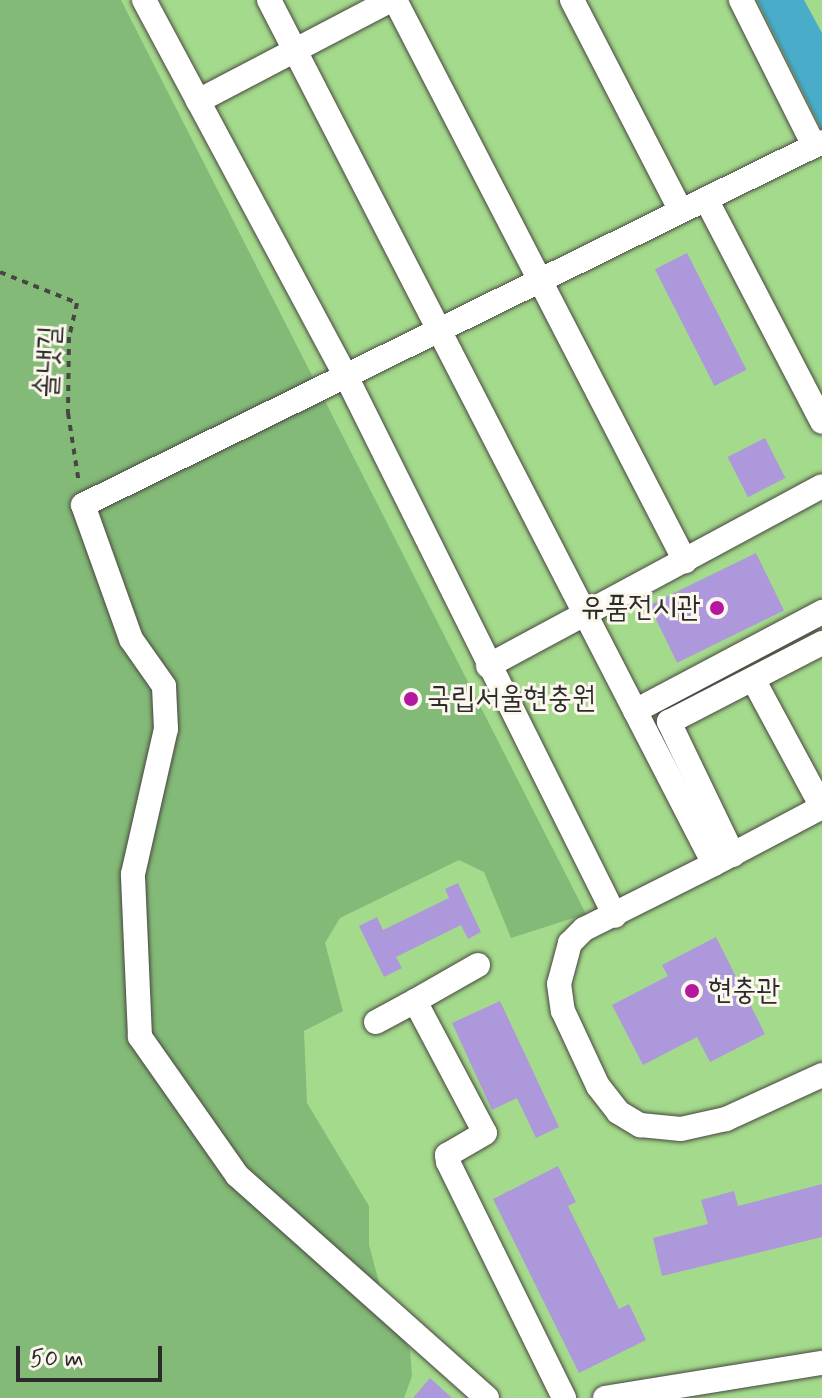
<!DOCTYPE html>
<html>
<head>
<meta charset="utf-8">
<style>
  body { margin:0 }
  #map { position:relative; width:822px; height:1398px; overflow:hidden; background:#e9e2c0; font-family:Mynerve,"Poor Story",sans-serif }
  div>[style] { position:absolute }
  .green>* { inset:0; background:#a4da8b; transform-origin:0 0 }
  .forest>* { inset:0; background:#83ba77 }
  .water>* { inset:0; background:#49adc9 }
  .building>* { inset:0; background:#ae98dc; transform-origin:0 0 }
  .path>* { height:4px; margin-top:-2px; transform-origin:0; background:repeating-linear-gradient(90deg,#484641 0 6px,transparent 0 12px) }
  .roads { filter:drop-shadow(0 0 2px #484641) drop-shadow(0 0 2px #484641) }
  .minor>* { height:24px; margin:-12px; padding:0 12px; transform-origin:12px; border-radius:12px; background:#fff }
  .dots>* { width:22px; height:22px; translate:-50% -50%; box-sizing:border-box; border:4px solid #fbf7ec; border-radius:50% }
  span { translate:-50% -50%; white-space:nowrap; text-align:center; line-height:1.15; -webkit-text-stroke:6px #fbf7ec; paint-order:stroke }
  .street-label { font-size:30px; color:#2b2b2b }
  .poi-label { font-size:30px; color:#2b2b2b }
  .right { translate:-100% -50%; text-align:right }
  .left { translate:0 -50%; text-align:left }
  .scale { position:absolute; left:16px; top:1346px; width:146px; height:36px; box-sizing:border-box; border:4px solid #2b2b2b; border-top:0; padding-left:10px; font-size:24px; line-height:28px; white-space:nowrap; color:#2b2b2b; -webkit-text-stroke:6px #fbf7ec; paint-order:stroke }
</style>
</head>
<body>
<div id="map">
  <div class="green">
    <div style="left:0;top:0;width:822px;height:1398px"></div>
  </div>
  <div class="forest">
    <div style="clip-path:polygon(0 0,121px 0,586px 914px,511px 938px,484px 872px,459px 860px,340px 918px,325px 943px,343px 1011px,304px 1031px,307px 1103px,369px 1206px,369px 1245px,388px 1316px,410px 1349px,412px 1376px,404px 1398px,0 1398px)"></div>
  </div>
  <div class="water">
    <div style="clip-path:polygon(757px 0,804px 0,822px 33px,822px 130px)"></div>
  </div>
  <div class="building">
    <div style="left:687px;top:253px;width:131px;height:36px;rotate:63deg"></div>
    <div style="left:765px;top:438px;width:45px;height:42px;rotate:63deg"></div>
    <div style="left:756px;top:553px;width:64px;height:119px;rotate:64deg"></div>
    <div style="clip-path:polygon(458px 883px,481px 932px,468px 939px,461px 925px,396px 957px,402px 968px,384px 977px,359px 926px,377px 917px,383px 930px,449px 898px,445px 889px)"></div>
    <div style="clip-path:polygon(716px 937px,765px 1034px,710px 1062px,697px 1037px,643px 1065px,612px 1005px,668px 976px,662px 965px)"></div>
    <div style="clip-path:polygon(500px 1001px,559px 1127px,536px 1138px,517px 1098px,492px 1110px,452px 1023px)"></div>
    <div style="clip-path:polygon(558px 1166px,576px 1202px,568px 1206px,619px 1309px,629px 1304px,646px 1340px,579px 1373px,493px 1199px)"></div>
    <div style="clip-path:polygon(822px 1184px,822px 1237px,662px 1276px,653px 1238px,708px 1224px,701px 1200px,734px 1191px,738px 1206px)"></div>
    <div style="clip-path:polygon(430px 1378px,452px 1398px,413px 1398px)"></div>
  </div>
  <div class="path">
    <div style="left:0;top:272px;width:83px;rotate:21.9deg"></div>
    <div style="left:77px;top:303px;width:35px;rotate:103deg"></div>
    <div style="left:69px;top:337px;width:76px;rotate:90.8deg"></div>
    <div style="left:68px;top:413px;width:71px;rotate:81.1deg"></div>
  </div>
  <div class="roads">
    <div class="minor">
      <div style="left:144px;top:0;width:427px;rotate:61.8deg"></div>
      <div style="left:346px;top:376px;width:603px;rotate:63.52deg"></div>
      <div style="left:269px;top:0;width:972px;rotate:62.75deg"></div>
      <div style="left:714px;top:864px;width:145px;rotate:153.4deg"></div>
      <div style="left:584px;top:929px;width:20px;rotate:135deg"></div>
      <div style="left:570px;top:943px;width:42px;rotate:105deg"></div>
      <div style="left:559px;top:984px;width:27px;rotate:82deg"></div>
      <div style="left:563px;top:1011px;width:83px;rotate:65deg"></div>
      <div style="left:598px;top:1086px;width:33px;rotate:52deg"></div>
      <div style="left:618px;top:1112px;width:26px;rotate:31deg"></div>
      <div style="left:640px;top:1125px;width:41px;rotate:5.6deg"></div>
      <div style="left:681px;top:1129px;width:46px;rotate:-12.5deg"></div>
      <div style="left:726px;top:1119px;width:106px;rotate:-24.6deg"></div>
      <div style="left:395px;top:0;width:632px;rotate:62.66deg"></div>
      <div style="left:572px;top:0;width:237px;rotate:62.7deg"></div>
      <div style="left:741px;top:0;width:163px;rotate:63.4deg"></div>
      <div style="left:198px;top:101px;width:218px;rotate:-27.6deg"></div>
      <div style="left:706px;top:199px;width:251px;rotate:62.5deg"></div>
      <div style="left:488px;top:666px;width:379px;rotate:-28.3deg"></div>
      <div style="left:753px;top:679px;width:145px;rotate:61.7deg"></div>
      <div style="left:635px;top:711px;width:212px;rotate:-27.9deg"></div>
      <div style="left:733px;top:855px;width:148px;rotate:-115.7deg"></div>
      <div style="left:669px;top:722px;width:172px;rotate:-27.3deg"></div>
      <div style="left:718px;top:862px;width:118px;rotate:-27.9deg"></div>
      <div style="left:478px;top:965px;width:73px;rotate:150.3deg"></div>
      <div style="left:415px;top:1001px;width:149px;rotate:62.1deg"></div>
      <div style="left:485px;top:1133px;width:44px;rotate:149.9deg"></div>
      <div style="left:447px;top:1155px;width:7px;rotate:82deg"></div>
      <div style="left:448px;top:1162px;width:263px;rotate:63.8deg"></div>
      <div style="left:376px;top:1022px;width:44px;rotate:-28.3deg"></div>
      <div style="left:487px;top:1398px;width:335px;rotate:-138.3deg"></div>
      <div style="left:237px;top:1175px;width:169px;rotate:-125.1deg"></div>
      <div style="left:140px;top:1037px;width:163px;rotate:-92.5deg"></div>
      <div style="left:133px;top:874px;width:149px;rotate:-77.2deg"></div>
      <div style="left:166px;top:729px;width:43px;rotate:-92.7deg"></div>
      <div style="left:164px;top:686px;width:57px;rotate:-125.1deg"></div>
      <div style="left:131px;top:639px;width:142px;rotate:-109.7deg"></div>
      <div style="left:83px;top:505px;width:823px;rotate:-26.16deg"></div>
      <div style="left:605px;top:1398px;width:220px;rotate:-9.2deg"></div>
    </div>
  </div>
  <div class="dots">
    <div style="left:717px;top:608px;background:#b5179e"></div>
    <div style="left:411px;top:699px;background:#b5179e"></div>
    <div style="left:692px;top:991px;background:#b5179e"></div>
  </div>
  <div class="street-label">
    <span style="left:49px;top:362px;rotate:-87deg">솔냇길</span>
  </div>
  <div class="poi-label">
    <span class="right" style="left:701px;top:608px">유품전시관</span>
    <span class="left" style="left:427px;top:699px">국립서울현충원</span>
    <span class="left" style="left:708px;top:991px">현충관</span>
  </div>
  <div class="scale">50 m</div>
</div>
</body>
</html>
